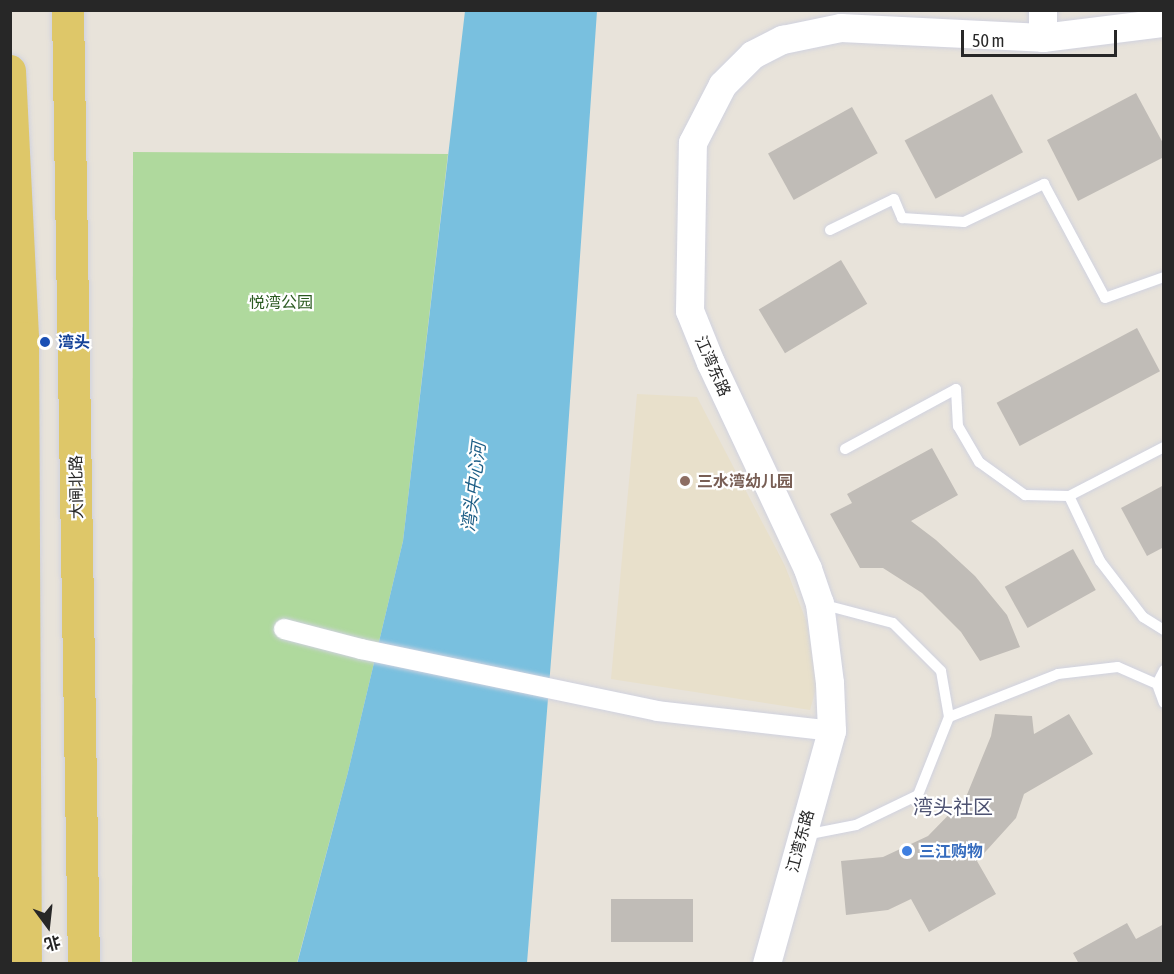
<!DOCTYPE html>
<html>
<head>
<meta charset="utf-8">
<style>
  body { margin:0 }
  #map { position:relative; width:1174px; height:974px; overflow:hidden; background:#e8e3da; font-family:"Asap Condensed","Noto Sans SC",sans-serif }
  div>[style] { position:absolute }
  .education>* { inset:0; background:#e8e0cb }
  .green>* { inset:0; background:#afd99d }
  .water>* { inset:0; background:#79c0df }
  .building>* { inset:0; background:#c0bcb7; transform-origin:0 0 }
  .roads { filter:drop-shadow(0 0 2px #d0d2df) drop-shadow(0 0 2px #d0d2df) }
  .lane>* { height:10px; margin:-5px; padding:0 5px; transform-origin:5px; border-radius:5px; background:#fff }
  .street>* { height:20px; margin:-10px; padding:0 10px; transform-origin:10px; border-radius:10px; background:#fff }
  .secondary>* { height:28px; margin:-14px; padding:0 14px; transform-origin:14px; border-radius:14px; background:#fff }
  .primary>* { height:32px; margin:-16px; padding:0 16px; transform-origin:16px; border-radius:16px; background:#dec769 }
  .dots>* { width:16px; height:16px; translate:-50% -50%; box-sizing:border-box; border:3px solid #fff; border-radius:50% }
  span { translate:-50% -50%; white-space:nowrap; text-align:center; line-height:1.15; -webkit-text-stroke:4.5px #fff; paint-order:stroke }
  .park-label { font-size:16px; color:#2b5a21 }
  .transit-label { font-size:16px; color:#164399; font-weight:700 }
  .left { translate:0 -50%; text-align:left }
  .street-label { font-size:16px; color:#272727 }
  .education-label { font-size:16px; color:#785e54; font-weight:700 }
  .shop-label { font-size:16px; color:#366cbe; font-weight:700 }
  .water-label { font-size:18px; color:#1d5e86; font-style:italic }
  .quarter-label { font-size:20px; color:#4e5372 }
  .frame { position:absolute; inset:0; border:12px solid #272727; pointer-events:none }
  .north { position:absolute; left:18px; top:896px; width:60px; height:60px; -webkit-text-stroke:4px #fff; paint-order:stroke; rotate:165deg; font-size:16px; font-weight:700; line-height:24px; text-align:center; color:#272727 }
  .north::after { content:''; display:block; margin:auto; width:21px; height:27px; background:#272727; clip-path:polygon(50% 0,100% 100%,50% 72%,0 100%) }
  .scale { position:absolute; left:961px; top:30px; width:156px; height:27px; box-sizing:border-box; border:3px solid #272727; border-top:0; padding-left:8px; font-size:18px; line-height:21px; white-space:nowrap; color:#272727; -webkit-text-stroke:4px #fff; paint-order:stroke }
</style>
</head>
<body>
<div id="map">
  <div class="education">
    <div style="clip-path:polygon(637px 394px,697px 397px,785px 566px,807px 623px,817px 685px,810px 710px,611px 679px)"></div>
  </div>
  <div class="green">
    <div style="clip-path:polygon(133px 152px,448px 154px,403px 541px,348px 772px,297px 963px,132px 964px)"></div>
  </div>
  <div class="water">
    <div style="clip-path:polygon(465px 11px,597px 11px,559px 560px,527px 963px,297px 964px,348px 772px,403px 541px)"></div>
  </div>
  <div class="building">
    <div style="clip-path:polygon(1136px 93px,1164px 145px,1164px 157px,1078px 201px,1047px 140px)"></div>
    <div style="left:992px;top:94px;width:66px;height:99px;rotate:62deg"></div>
    <div style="left:852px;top:107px;width:53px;height:96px;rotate:61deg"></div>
    <div style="left:841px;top:260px;width:51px;height:96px;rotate:59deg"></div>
    <div style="left:1137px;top:328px;width:49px;height:159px;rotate:62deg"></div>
    <div style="clip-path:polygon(932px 448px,958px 495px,911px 521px,936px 540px,975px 576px,1007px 615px,1020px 647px,980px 661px,961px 632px,922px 593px,883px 568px,860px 568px,830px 514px,852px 503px,847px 494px)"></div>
    <div style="clip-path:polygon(1164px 485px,1164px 547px,1147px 556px,1121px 508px)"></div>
    <div style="left:1073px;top:549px;width:47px;height:78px;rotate:61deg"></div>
    <div style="clip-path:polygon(995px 714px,1032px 716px,1034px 734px,1069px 714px,1093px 754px,1024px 794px,1016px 818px,977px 861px,996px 894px,929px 932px,911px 899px,888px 910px,846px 915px,841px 861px,883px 857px,928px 836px,966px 797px,991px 736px)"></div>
    <div style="left:611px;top:899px;width:82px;height:43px"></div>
    <div style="clip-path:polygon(1127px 923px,1136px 939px,1164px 924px,1164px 964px,1079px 964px,1073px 953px)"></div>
  </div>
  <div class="roads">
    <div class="lane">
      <div style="left:830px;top:230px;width:71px;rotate:-25.8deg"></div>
      <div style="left:894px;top:199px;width:21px;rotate:67deg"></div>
      <div style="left:902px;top:218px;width:62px;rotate:3.7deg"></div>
      <div style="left:964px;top:222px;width:89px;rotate:-25.4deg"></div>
      <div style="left:1044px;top:184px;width:129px;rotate:61.8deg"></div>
      <div style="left:1105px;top:298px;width:63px;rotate:-19.6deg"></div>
      <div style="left:1164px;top:447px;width:107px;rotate:152.7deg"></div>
      <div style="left:1069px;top:496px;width:72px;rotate:64.5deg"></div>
      <div style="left:1100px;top:561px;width:71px;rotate:52.5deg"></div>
      <div style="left:1143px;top:617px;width:25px;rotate:32deg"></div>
      <div style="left:845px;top:449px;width:126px;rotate:-28.4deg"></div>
      <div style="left:956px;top:389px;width:37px;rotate:87deg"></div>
      <div style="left:958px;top:426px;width:42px;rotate:59.7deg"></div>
      <div style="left:979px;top:462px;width:57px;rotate:35.7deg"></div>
      <div style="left:1025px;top:495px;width:44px;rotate:1.3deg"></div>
      <div style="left:821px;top:604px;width:74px;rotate:14.8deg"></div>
      <div style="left:893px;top:623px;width:68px;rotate:45deg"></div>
      <div style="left:941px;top:671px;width:47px;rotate:80.1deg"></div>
      <div style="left:1157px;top:684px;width:16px;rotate:-63deg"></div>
      <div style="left:805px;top:835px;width:52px;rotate:-11.1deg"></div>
      <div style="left:856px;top:825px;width:69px;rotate:-25.8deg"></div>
      <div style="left:918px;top:795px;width:84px;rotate:-68.3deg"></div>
      <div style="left:949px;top:717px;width:117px;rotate:-21.5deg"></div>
      <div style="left:1058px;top:674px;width:60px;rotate:-6.7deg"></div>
      <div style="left:1118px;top:667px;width:43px;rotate:23.6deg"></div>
      <div style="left:1157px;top:684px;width:20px;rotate:70deg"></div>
    </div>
    <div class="street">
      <div style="left:284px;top:629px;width:80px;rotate:14.6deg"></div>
      <div style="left:361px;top:649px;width:302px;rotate:11.8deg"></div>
      <div style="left:657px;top:711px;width:176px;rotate:6.5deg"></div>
    </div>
    <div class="secondary">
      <div style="left:1043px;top:10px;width:28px;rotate:90deg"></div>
      <div style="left:1043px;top:38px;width:122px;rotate:-7.1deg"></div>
      <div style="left:767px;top:964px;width:242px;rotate:-74.4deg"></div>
      <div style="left:832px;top:731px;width:48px;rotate:-92.4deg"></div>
      <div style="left:830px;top:683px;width:80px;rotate:-97.2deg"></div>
      <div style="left:820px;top:604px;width:37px;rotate:-109deg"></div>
      <div style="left:808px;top:569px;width:228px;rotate:-115.2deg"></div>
      <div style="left:711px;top:363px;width:56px;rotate:-112deg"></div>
      <div style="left:690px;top:311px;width:168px;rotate:-89deg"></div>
      <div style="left:693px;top:143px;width:65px;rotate:-62.7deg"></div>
      <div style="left:723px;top:85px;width:42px;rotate:-45deg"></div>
      <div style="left:753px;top:55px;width:34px;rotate:-27deg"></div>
      <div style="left:783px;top:40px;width:59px;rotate:-11.7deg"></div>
      <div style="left:841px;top:28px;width:202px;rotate:2.8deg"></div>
    </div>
    <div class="primary">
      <div style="left:68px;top:10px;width:954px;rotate:89.04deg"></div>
      <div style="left:10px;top:71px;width:267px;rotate:87.2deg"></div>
      <div style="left:23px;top:338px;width:626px;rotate:89.73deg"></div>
    </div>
  </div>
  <div class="dots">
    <div style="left:45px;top:342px;background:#1a4fb4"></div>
    <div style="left:685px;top:481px;background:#8d6e63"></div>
    <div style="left:907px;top:851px;background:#3f7fe0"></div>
  </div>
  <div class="park-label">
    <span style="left:281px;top:302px">悦湾公园</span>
  </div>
  <div class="transit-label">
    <span class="left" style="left:58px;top:342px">湾头</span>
  </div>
  <div class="street-label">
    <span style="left:713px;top:366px;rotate:66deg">江湾东路</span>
    <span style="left:76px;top:487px;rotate:-91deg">大闸北路</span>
    <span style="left:800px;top:841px;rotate:-75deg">江湾东路</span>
  </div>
  <div class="education-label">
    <span class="left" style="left:697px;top:481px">三水湾幼儿园</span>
  </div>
  <div class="shop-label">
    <span class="left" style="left:919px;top:851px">三江购物</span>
  </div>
  <div class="water-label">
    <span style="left:474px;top:487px;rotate:-83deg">湾头中心河</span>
  </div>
  <div class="quarter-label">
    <span style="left:953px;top:806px">湾头社区</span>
  </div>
  <div class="frame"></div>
  <div class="north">北</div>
  <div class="scale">50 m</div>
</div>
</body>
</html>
